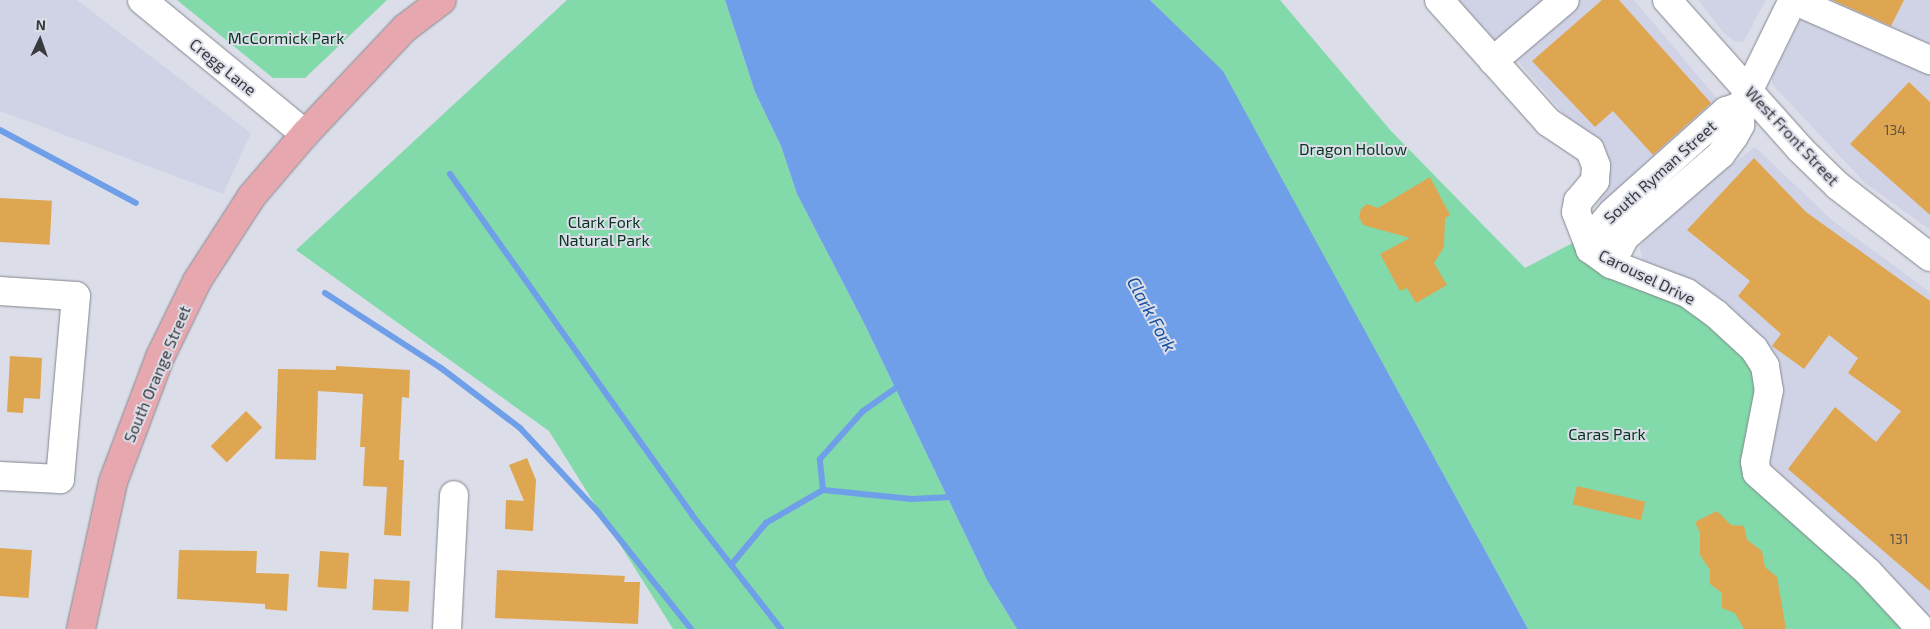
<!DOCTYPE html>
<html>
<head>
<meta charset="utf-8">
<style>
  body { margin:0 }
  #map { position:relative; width:1930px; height:629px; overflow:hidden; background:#dbdee8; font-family:"Exo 2",sans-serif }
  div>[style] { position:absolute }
  .built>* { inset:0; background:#d0d3e5 }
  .green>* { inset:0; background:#82d9a9 }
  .water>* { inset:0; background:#709fe9 }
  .stream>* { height:6px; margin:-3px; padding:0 3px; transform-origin:3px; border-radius:3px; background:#709fe9 }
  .building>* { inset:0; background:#dfa652; transform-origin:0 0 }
  .roads { filter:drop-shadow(0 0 1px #84868f) drop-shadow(0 0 1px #84868f) }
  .minor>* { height:28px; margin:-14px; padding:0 14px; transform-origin:14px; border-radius:14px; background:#fff }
  .major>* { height:28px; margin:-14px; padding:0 14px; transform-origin:14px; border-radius:14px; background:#e6a8ae }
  span { translate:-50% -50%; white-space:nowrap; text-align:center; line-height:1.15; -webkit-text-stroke:4px #dbdee8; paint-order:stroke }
  .number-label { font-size:14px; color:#625543 }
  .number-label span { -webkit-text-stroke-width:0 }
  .park-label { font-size:16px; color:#083420 }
  .street-label { font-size:16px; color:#393a3e }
  .water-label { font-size:18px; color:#1850a6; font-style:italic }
  .north { position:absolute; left:15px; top:15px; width:50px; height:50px; -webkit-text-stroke:4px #dbdee8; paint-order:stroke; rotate:3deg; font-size:14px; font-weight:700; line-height:20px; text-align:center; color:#393a3e }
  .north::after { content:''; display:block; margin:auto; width:18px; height:22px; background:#393a3e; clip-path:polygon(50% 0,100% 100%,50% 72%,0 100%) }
</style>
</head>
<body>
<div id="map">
  <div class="built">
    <div style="clip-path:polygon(0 0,77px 0,251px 133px,223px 194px,0 111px)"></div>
    <div style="clip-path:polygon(1446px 0,1544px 0,1498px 41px,1488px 42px)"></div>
    <div style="clip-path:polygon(1579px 0,1634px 0,1719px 101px,1599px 216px,1603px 159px,1516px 59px)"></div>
    <div style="clip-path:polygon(1698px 0,1766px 0,1743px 42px,1734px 41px,1724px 33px)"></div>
    <div style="clip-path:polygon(1810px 0,1930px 0,1930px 230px,1865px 183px,1772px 84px,1772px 77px)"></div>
    <div style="clip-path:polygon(1755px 147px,1833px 221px,1930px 292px,1930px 610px,1921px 629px,1773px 473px,1643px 262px,1640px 248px,1645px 235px,1669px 212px)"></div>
  </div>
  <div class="green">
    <div style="clip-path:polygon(177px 0,387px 0,305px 78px,273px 78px)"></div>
    <div style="clip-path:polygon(567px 0,725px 0,755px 92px,781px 146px,797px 194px,865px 325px,987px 580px,1017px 629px,673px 629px,549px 431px,296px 250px)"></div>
    <div style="clip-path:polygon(1150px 0,1280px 0,1391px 131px,1525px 268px,1584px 237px,1776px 358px,1782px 385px,1768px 467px,1921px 629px,1528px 629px,1223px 72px)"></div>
  </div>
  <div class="water">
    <div style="clip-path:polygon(725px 0,1150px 0,1223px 71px,1528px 629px,1017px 629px,987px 580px,865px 325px,797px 194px,781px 146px,755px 92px)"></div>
  </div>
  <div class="stream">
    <div style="left:0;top:130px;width:154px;rotate:28.2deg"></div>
    <div style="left:450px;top:174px;width:418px;rotate:54.6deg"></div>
    <div style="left:692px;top:515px;width:145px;rotate:52deg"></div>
    <div style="left:325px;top:293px;width:138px;rotate:32.9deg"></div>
    <div style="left:441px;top:368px;width:99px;rotate:37.2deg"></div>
    <div style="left:520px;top:428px;width:115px;rotate:47.1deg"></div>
    <div style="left:598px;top:512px;width:149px;rotate:51.5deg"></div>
    <div style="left:823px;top:490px;width:31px;rotate:-96deg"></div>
    <div style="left:820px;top:459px;width:64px;rotate:-48.1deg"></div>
    <div style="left:863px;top:411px;width:39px;rotate:-35deg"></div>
    <div style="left:731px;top:565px;width:55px;rotate:-50.2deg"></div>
    <div style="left:766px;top:523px;width:66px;rotate:-30.1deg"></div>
    <div style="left:823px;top:490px;width:89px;rotate:5.8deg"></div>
    <div style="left:912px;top:499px;width:35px;rotate:-3deg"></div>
  </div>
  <div class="building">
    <div style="clip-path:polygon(1602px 0,1619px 0,1711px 103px,1653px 155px,1613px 111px,1595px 127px,1532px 61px)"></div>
    <div style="clip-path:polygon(1832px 0,1904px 0,1891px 26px)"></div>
    <div style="clip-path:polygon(1909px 82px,1930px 102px,1930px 215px,1850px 144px)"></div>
    <div style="clip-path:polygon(1754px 158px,1806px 212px,1930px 301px,1930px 591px,1788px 469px,1835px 407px,1876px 442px,1901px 411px,1848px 373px,1858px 358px,1829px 335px,1804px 369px,1772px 346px,1781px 334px,1738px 296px,1750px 281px,1687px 230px)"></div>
    <div style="clip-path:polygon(1430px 177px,1450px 215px,1445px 218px,1444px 247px,1434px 263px,1447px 285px,1416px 303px,1407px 288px,1400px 291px,1380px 254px,1410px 238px,1363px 225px,1359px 217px,1361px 209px,1367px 204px,1378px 208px)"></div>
    <div style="left:0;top:198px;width:52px;height:44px;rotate:3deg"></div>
    <div style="clip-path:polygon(10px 356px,42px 358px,40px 399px,24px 398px,23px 413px,7px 412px)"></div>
    <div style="clip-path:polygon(336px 366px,410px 370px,409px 398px,402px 397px,399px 460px,404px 460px,401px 536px,384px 535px,387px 487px,363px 486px,365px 447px,360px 447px,363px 394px,318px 391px,316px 460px,275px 459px,278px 369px,336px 370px)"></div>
    <div style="left:246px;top:411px;width:23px;height:50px;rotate:45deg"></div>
    <div style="clip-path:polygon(527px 458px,536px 480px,533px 531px,505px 529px,506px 500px,524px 501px,509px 465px)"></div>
    <div style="left:1577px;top:486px;width:70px;height:19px;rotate:13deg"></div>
    <div style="clip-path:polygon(1717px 511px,1731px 525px,1744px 526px,1747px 540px,1762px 551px,1765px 567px,1777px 577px,1786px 629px,1744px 629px,1735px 613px,1722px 608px,1722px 593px,1710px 584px,1710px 570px,1700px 555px,1700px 533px,1695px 522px)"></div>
    <div style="left:0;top:548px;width:32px;height:48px;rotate:4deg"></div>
    <div style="clip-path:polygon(179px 550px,257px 551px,256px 573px,289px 574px,287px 611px,265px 609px,265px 604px,177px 599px)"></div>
    <div style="left:320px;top:551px;width:29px;height:36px;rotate:4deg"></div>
    <div style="clip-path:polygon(497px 570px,625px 576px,624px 582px,640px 582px,638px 624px,495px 618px)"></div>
    <div style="left:374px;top:579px;width:36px;height:31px;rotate:3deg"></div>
  </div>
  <div class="roads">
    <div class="minor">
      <div style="left:142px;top:0;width:211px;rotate:39.4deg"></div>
      <div style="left:1439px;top:0;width:164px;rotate:48.2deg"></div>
      <div style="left:1548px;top:122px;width:50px;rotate:33.7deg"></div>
      <div style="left:1590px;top:150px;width:17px;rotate:69deg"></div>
      <div style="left:1596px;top:166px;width:15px;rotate:94deg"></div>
      <div style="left:1595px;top:181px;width:26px;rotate:130deg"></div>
      <div style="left:1578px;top:201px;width:11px;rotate:100deg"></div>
      <div style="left:1576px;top:212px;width:40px;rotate:69deg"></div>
      <div style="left:1590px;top:249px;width:26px;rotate:36deg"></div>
      <div style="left:1611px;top:264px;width:81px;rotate:20.9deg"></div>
      <div style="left:1687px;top:293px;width:36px;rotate:36deg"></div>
      <div style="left:1716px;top:314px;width:52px;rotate:42.6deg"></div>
      <div style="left:1754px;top:349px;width:20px;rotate:57deg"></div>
      <div style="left:1765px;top:366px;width:24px;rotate:81deg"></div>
      <div style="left:1769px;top:390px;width:73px;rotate:101deg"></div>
      <div style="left:1755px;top:462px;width:11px;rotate:80deg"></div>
      <div style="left:1757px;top:473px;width:149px;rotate:41.7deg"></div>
      <div style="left:1868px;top:572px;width:78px;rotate:47.1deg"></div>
      <div style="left:1667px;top:0;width:200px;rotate:48.2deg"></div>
      <div style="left:1800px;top:149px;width:53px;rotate:44.2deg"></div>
      <div style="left:1838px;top:186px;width:116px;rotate:37.7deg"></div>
      <div style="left:1793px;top:0;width:150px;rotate:23.7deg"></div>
      <div style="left:1493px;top:61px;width:94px;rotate:-40.3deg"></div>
      <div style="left:1590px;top:249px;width:24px;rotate:-66deg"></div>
      <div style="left:1600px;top:227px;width:18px;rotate:-49deg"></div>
      <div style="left:1612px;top:213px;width:153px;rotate:-41.8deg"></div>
      <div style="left:1726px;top:111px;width:16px;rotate:-18deg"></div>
      <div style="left:1611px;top:264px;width:30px;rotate:-63deg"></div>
      <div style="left:1625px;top:237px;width:127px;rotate:-40.8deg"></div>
      <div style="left:1721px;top:154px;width:22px;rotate:-54deg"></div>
      <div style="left:1734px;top:136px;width:13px;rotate:-61deg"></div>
      <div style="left:1740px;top:125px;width:19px;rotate:-87deg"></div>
      <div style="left:1741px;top:106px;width:118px;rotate:-63.9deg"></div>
      <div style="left:0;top:291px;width:76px;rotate:3.8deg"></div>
      <div style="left:76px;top:296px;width:184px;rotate:95deg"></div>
      <div style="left:60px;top:479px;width:60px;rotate:-177.1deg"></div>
      <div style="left:447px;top:629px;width:134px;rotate:-87deg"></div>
    </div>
    <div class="major">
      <div style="left:81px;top:629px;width:150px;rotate:-77.7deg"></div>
      <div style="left:113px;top:482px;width:134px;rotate:-69.4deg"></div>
      <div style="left:160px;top:357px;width:85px;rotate:-64deg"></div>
      <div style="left:197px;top:281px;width:101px;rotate:-57.1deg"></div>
      <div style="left:252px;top:196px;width:82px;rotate:-49.5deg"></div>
      <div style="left:305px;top:134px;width:146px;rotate:-46.7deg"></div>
      <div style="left:405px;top:28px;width:46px;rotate:-37.1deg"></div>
    </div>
  </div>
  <div class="number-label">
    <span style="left:1895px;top:130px">134</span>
    <span style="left:1899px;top:539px">131</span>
  </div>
  <div class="park-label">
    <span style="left:286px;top:38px">McCormick Park</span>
    <span style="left:1353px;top:149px">Dragon Hollow</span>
    <span style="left:604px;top:231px">Clark Fork<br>Natural Park</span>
    <span style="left:1607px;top:434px">Caras Park</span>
  </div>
  <div class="street-label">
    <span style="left:223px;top:67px;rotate:39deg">Cregg Lane</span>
    <span style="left:1792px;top:136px;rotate:47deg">West Front Street</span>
    <span style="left:1660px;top:172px;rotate:-42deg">South Ryman Street</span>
    <span style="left:1647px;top:277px;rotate:26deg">Carousel Drive</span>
    <span style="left:157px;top:374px;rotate:-67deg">South Orange Street</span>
  </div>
  <div class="water-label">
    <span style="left:1152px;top:314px;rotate:61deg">Clark Fork</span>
  </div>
  <div class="north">N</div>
</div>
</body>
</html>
